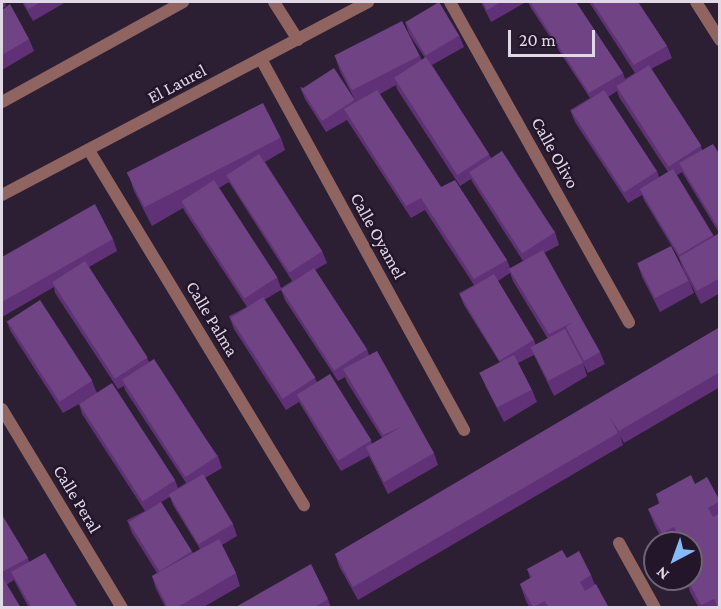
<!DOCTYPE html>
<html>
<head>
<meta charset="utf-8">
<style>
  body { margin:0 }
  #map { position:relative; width:721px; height:609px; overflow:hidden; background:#2c1f34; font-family:"Crimson Pro",serif }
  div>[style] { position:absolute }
  .minor>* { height:12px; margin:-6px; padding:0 6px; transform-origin:6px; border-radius:6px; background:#906461 }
  .tertiary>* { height:12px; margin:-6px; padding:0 6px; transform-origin:6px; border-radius:6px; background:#906461 }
  .wall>* { inset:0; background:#613178 }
  .building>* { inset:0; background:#6f4384; transform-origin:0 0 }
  span { translate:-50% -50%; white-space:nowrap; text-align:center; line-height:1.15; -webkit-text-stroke:5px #23162a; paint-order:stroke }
  .street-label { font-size:18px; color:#e2d9e7 }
  .frame { position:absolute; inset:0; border:3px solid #e2d9e7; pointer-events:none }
  .north { position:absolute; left:643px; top:531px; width:60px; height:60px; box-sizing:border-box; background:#23162a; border:2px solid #6f6476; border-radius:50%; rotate:221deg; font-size:16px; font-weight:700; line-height:24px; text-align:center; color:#e2d9e7 }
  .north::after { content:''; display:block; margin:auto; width:21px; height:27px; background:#85bbfb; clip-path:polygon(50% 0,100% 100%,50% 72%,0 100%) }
  .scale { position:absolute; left:508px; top:30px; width:87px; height:27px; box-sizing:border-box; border:3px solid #e2d9e7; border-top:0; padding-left:8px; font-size:18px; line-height:21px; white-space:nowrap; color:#e2d9e7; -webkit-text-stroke:4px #23162a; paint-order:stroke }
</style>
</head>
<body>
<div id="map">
  <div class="minor">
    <div style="left:274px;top:2px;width:45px;rotate:57.7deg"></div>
    <div style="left:450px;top:2px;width:367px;rotate:60.8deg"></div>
    <div style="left:696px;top:2px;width:45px;rotate:57.7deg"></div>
    <div style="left:261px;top:59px;width:423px;rotate:61.3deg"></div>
    <div style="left:2px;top:102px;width:207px;rotate:-28.9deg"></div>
    <div style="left:90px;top:152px;width:413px;rotate:58.8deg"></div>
    <div style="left:2px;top:409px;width:232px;rotate:58.9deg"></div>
    <div style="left:619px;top:543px;width:74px;rotate:61deg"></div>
  </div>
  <div class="tertiary">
    <div style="left:2px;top:195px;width:414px;rotate:-27.8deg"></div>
  </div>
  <div class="wall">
    <div style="clip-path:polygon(2px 2px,5px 2px,6px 6px,2px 9px)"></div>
    <div style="clip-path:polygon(22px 2px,66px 2px,33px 21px)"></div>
    <div style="clip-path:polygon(481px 2px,526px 2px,491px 22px)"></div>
    <div style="clip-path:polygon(evenodd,528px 2px,576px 2px,623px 73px,625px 79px,635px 73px,589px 2px,638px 2px,667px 46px,672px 58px,651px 69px,701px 146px,702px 150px,720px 155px,720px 293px,701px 304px,683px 269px,679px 258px,644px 200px,642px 195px,628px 203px,575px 122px,570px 110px,590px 98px,531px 8px,528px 2px,617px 91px,619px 97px,668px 172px,659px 177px,657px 171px,608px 97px,617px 91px,528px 2px,682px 172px,719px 233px,714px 236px,677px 175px,682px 172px)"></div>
    <div style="clip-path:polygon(2px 10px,29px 39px,34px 51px,2px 70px)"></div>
    <div style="clip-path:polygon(evenodd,405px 22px,459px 35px,464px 47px,432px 65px,489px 154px,491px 158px,555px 232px,559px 245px,544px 253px,600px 352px,605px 364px,588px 373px,583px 363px,587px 376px,554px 396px,534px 355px,518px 363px,532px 390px,537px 402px,504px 422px,486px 387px,481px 375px,500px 363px,464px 305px,459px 293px,474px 285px,425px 210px,411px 218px,347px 120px,326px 132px,305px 99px,300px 87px,355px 100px,340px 71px,336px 59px,420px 56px,422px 60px,425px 58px,409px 34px,405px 22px,396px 85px,397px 89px,460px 186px,471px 179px,473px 183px,523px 261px,510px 268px,507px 260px,441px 187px,380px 94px,396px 85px,405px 22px,510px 273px,513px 281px,548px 339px,536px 346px,534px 340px,498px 281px,510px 273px)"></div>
    <div style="clip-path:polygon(evenodd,281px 138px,285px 150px,265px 162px,322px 251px,327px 263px,315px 270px,367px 349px,369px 355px,434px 453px,438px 465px,388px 494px,369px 456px,341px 471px,299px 402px,286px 410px,234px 329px,229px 316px,247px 307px,185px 212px,183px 208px,152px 226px,134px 191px,130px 179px,281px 138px,229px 182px,292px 281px,281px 288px,277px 277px,219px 188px,229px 182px,281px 138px,281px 290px,285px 300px,338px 381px,345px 377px,347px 382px,382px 438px,372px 444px,371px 440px,317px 382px,315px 378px,264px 300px,281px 290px)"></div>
    <div style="clip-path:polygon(evenodd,113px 239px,117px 251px,89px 267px,147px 358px,149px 362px,218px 456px,222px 468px,205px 478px,233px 524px,237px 536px,222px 545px,236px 573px,240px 586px,202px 608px,166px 608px,156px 589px,152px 576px,157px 573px,132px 533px,127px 520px,145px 511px,82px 414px,79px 404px,63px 413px,11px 332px,6px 320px,92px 381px,96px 391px,175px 480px,178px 488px,186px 483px,125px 390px,124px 386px,118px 389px,55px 293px,54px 287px,2px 317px,2px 257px,113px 239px,170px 497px,173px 505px,200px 549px,193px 553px,161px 502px,170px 497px)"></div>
    <div style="clip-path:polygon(638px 265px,689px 281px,694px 293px,660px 312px,642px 277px)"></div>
    <div style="clip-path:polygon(720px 327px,720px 387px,624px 443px,620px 436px,623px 445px,358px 600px,339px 566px,335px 554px)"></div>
    <div style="clip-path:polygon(695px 484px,720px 501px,720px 608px,699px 608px,690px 592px,687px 582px,686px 583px,684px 579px,691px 579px,691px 543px,664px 543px,655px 526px,648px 509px,659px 504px,656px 494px)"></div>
    <div style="clip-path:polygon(2px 515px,28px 558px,29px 562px,78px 608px,29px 608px,14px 580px,6px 585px,2px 608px)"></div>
    <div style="clip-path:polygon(567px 558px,591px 575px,595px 585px,609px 608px,530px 608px,526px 601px,520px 584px,530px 578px,527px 569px)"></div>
    <div style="clip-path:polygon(328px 599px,331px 608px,234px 608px)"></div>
  </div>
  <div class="building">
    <div style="clip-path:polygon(24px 2px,41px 2px,28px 9px)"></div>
    <div style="left:439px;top:2px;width:39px;height:39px;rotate:59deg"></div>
    <div style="clip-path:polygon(483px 2px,501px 2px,487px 10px)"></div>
    <div style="clip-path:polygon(530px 2px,576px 2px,623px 73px,589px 93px)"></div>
    <div style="clip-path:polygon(592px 2px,638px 2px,667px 46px,634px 65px)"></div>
    <div style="clip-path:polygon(10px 4px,29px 39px,2px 55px,2px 10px)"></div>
    <div style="left:402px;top:21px;width:39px;height:76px;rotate:63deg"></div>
    <div style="left:426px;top:57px;width:116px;height:38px;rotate:57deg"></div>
    <div style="left:649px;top:65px;width:96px;height:39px;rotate:57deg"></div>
    <div style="left:334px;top:68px;width:38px;height:39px;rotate:57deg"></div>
    <div style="clip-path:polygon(377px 90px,441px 187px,455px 180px,507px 260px,474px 279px,421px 198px,406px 206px,344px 109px)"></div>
    <div style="left:604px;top:90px;width:97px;height:39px;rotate:57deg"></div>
    <div style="left:263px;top:103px;width:39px;height:153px;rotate:63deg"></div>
    <div style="clip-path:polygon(713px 144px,720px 155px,719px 229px,679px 163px)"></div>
    <div style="left:502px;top:151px;width:97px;height:39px;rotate:57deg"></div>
    <div style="left:259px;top:154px;width:116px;height:39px;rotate:57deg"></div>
    <div style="left:673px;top:169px;width:77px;height:39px;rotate:59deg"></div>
    <div style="left:214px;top:180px;width:116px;height:39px;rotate:57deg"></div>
    <div style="clip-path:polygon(95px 204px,113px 239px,2px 302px,2px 257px)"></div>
    <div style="clip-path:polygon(720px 233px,720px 278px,697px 291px,679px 257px)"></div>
    <div style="left:671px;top:246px;width:39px;height:38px;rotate:63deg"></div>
    <div style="clip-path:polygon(543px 250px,600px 352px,584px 361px,566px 327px,573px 322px,549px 334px,509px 269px)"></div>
    <div style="left:85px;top:261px;width:115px;height:39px;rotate:57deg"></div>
    <div style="left:314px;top:268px;width:97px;height:39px;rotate:57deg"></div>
    <div style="left:494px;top:274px;width:77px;height:40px;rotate:59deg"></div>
    <div style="left:263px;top:297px;width:96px;height:39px;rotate:57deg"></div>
    <div style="left:40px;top:300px;width:96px;height:39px;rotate:57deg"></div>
    <div style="clip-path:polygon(720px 327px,720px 372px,619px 431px,609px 416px,618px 433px,353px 587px,335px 554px)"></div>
    <div style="left:565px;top:329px;width:38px;height:39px;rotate:62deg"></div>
    <div style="clip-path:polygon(377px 351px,434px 453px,384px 482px,366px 447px,403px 426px,383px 435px,343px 369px)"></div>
    <div style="left:514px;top:355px;width:39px;height:39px;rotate:63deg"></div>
    <div style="left:154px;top:359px;width:116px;height:38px;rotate:57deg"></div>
    <div style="left:330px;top:374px;width:78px;height:39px;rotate:58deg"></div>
    <div style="left:112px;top:383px;width:116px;height:39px;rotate:57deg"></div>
    <div style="left:203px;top:474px;width:58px;height:40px;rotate:59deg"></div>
    <div style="clip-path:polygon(691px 475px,695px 484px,707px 477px,720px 501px,708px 508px,713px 517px,720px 513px,720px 608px,718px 608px,714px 599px,701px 605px,687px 579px,691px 579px,691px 571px,696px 568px,691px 560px,691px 543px,667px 543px,667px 542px,679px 536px,674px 527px,662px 533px,648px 509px,660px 503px,656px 494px)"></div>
    <div style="left:161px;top:502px;width:58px;height:38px;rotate:58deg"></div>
    <div style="clip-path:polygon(2px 515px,28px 558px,2px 572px)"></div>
    <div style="clip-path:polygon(219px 539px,236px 573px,176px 608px,168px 608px,152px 576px)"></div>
    <div style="clip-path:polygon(562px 550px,567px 558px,579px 551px,591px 575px,580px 582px,585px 591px,596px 584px,609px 608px,549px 608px,545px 601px,533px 607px,520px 584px,532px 577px,527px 569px)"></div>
    <div style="clip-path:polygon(45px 553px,78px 608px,32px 608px,11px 572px)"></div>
    <div style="clip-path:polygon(311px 564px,328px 599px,313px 608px,234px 608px)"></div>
    <div style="clip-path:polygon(3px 578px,21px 608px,2px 608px,2px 579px)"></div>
  </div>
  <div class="street-label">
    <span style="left:177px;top:84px;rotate:-28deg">El Laurel</span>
    <span style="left:555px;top:153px;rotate:61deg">Calle Olivo</span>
    <span style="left:378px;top:236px;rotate:61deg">Calle Oyamel</span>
    <span style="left:212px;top:319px;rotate:59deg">Calle Palma</span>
    <span style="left:77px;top:499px;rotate:59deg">Calle Peral</span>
  </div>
  <div class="frame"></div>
  <div class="north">N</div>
  <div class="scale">20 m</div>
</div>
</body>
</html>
